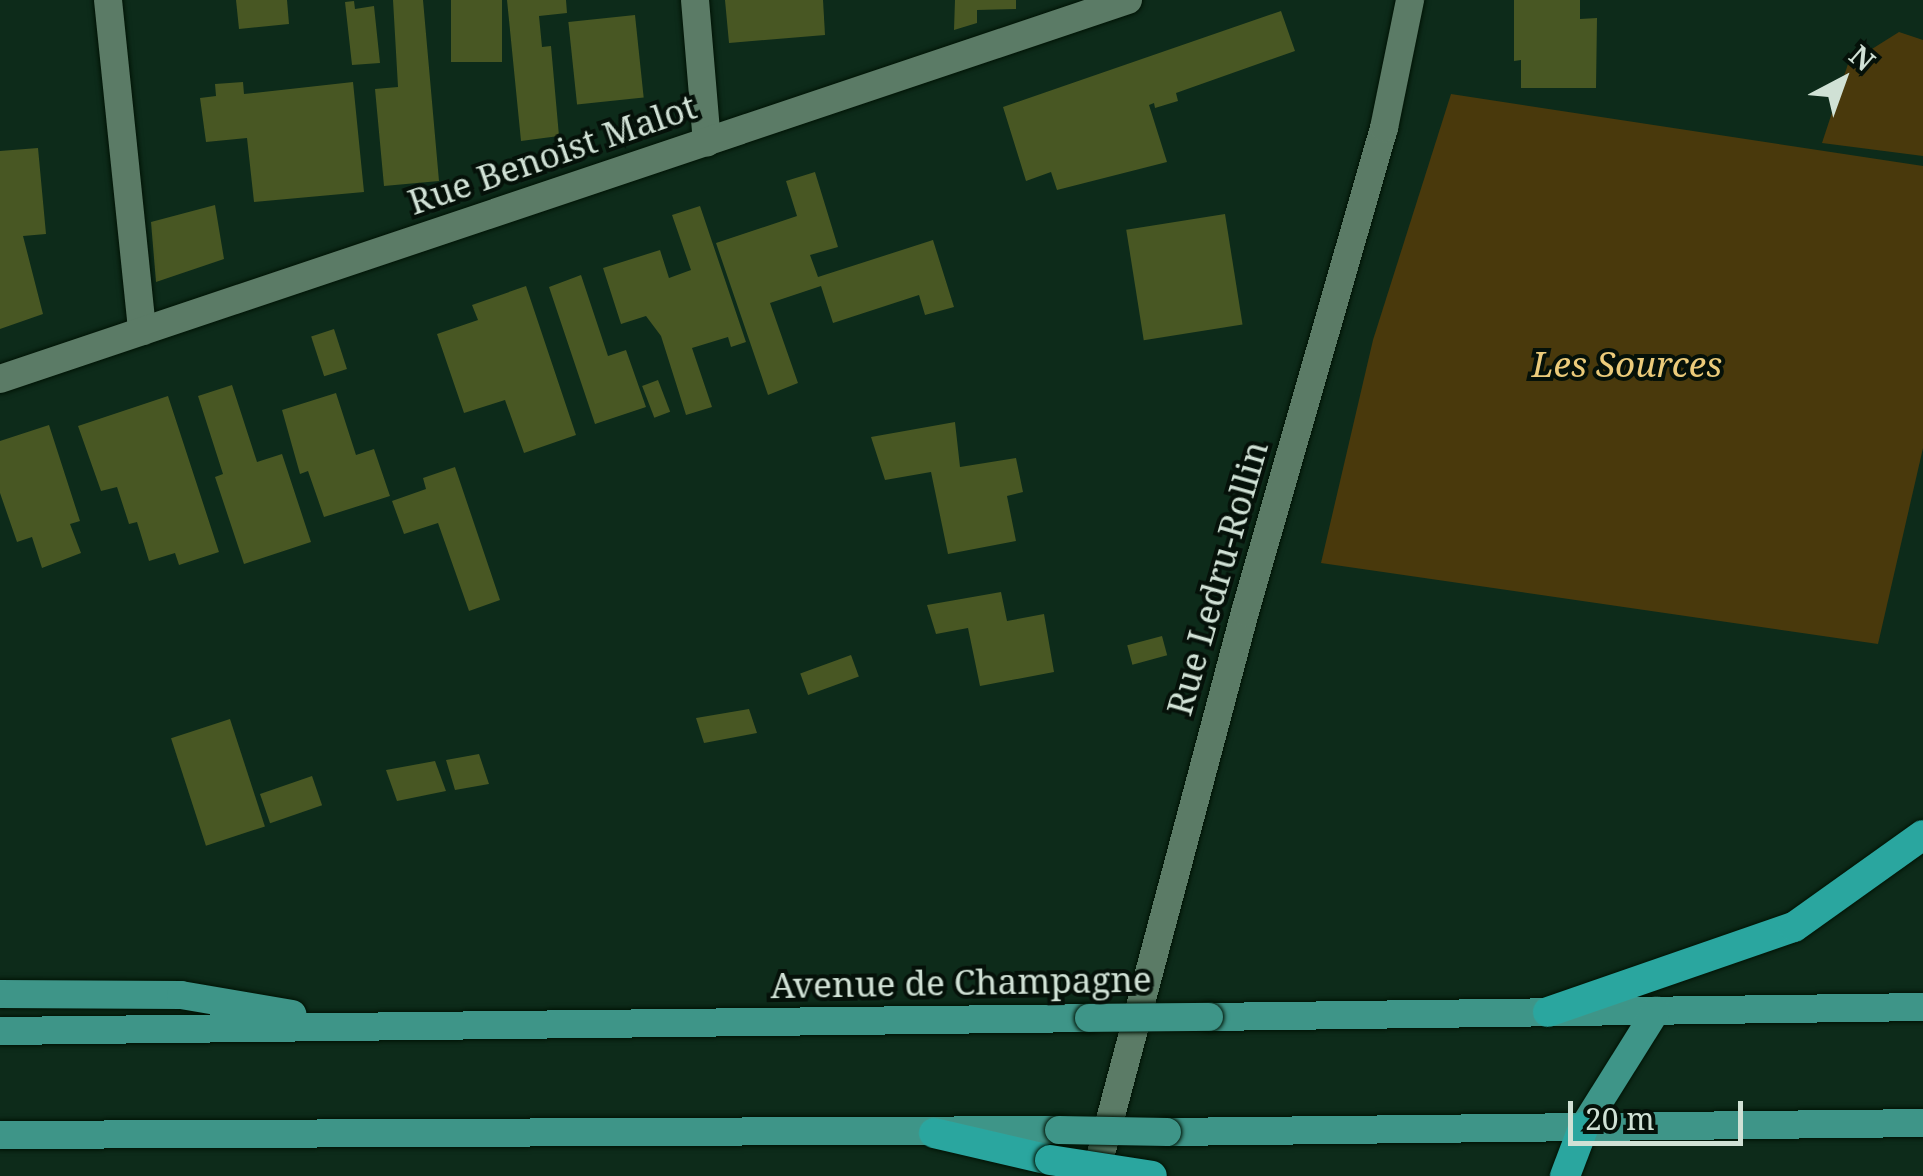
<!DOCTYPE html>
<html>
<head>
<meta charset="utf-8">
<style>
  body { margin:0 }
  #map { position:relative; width:1923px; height:1176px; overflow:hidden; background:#0d2b1a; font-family:"Noto Serif",serif }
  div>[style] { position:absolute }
  .green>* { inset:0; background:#49390c }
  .building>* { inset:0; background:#485723; transform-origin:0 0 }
  .roads { filter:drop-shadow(0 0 2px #001305) drop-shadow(0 0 2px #001305) }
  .service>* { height:28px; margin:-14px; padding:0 14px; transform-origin:14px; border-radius:14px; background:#5b7b66 }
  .minor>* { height:28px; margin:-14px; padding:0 14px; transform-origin:14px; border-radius:14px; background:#5b7b66 }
  .primary>* { height:28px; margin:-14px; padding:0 14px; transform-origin:14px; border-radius:14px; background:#3e9588 }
  .motorway>* { height:30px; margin:-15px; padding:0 15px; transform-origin:15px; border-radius:15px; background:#2aa69f }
  .bridges { filter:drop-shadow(0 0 2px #001305) drop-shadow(0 0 2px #001305) }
  .primary-bridge>* { height:28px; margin:-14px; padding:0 14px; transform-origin:14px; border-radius:14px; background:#3e9588 }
  .motorway-bridge>* { height:30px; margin:-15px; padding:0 15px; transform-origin:15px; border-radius:15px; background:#2aa69f }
  span { translate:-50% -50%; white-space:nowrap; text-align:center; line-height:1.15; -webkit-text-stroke:8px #051109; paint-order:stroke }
  .street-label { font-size:35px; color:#d0e1d5 }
  .park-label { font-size:35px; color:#ebcb7a; font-style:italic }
  .north { position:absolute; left:1793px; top:30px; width:100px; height:100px; -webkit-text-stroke:8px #051109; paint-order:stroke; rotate:41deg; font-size:28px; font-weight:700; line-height:40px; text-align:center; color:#d0e1d5 }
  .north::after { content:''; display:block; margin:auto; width:35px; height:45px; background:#d0e1d5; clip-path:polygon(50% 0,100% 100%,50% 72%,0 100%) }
  .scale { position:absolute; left:1568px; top:1101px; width:175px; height:45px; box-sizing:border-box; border:5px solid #d0e1d5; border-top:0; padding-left:12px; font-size:30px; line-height:35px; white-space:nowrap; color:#d0e1d5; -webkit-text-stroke:8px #051109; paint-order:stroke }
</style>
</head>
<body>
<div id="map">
  <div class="green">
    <div style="clip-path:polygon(1899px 32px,1923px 40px,1923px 156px,1822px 143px,1848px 64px)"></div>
    <div style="clip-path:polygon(1451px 94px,1923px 166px,1923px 448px,1878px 644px,1321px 563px,1373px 340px)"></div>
  </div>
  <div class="building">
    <div style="clip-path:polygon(236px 0,287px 0,289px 24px,239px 29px)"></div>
    <div style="clip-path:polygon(393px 0,423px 0,439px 181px,384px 186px,375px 89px,398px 87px)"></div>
    <div style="left:451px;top:0;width:51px;height:62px"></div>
    <div style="clip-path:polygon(507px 0,566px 0,567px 13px,539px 16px,542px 47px,551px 46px,559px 136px,521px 141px)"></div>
    <div style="clip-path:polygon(725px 0,823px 0,825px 35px,729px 43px)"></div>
    <div style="clip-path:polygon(955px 0,1016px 0,1016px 9px,977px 10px,977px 23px,954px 30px)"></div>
    <div style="clip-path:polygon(1514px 0,1580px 0,1580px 19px,1597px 18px,1596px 88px,1521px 88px,1521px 60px,1514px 61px)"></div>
    <div style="clip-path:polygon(354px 1px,355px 9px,374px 6px,380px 63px,352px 65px,345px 2px)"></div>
    <div style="clip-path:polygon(1281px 11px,1295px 51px,1176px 93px,1178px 101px,1155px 108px,1154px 103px,1149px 105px,1167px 162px,1057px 190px,1051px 172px,1026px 181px,1003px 107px)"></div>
    <div style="left:635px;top:15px;width:83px;height:67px;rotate:84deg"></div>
    <div style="clip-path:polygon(243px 82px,244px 94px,353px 82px,364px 192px,254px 202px,247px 138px,206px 142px,200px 98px,216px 96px,215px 84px)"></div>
    <div style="clip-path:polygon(38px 148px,46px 234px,23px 236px,43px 314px,0 329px,0 151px)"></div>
    <div style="clip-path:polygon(815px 172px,838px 247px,810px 255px,818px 277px,933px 240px,954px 307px,925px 315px,919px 295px,833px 323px,821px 286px,770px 303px,798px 383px,768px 395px,716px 243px,797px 216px,786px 181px)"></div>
    <div style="clip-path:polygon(215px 205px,224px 259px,156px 282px,151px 222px)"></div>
    <div style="clip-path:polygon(700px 206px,746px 342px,731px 347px,728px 337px,692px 348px,712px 407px,686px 415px,661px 336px,646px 316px,621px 324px,603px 268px,660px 250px,669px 278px,691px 270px,672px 215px)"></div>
    <div style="left:1225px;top:214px;width:112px;height:100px;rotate:81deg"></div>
    <div style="clip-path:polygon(581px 275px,608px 356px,626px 350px,646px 407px,595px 424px,549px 287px)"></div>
    <div style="clip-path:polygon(526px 286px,576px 435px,524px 453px,505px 400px,464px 413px,437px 334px,478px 320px,472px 305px)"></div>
    <div style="left:334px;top:329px;width:42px;height:24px;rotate:72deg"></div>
    <div style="left:658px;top:380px;width:34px;height:17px;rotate:69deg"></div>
    <div style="clip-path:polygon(232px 385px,257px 462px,282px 454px,311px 542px,244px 564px,215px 477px,223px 474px,198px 396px)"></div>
    <div style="clip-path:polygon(336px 393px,356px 455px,374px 449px,390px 496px,324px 517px,308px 471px,300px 474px,282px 410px)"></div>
    <div style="clip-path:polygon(168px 396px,219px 552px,179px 565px,175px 553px,149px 561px,137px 522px,129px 524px,117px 487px,101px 491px,78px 426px)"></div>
    <div style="clip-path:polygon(955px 422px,960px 467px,1016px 458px,1023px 492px,1007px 496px,1016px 541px,948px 554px,931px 472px,885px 480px,871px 437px)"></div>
    <div style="clip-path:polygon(49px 425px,80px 521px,70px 524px,81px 553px,42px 568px,32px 537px,17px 542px,0 493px,0 441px)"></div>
    <div style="clip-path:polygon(455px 467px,500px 600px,469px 611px,438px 523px,404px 534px,392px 501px,426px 489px,423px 478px)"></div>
    <div style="clip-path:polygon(1001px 592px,1007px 621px,1044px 614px,1054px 672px,980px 686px,968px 628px,936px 634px,927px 605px)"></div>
    <div style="left:1162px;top:636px;width:20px;height:36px;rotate:75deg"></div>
    <div style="left:851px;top:655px;width:23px;height:54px;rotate:70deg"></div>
    <div style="clip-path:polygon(749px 709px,757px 733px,704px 743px,696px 718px)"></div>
    <div style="left:230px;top:719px;width:113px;height:62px;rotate:72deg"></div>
    <div style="clip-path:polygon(479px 754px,489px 784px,455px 790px,446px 760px)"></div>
    <div style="clip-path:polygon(435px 761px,446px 791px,397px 801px,386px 770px)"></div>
    <div style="left:312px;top:776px;width:31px;height:55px;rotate:71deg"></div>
  </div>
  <div class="roads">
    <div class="service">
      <div style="left:108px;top:0;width:333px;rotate:84.1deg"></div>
    </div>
    <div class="minor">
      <div style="left:695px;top:0;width:143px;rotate:85.2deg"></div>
      <div style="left:0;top:379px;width:1190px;rotate:-18.57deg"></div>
      <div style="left:1095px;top:1176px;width:584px;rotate:-75.11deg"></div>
      <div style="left:1245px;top:612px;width:504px;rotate:-73.98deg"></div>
      <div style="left:1384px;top:128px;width:131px;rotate:-78.5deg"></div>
    </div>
    <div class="primary">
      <div style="left:0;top:994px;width:181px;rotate:0.3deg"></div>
      <div style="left:181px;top:995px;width:113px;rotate:9.7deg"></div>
      <div style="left:1209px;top:1017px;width:714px;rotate:-0.8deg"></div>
      <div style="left:0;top:1031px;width:1089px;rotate:-0.68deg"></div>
      <div style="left:1584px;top:1126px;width:136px;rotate:-57.9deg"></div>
      <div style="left:1167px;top:1132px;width:756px;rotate:-0.68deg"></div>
      <div style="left:0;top:1135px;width:1059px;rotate:-0.27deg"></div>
    </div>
    <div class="motorway">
      <div style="left:1548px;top:1012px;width:260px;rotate:-19.1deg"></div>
      <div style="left:1794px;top:927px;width:158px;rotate:-35.5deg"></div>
      <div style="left:934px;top:1133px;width:119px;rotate:13.1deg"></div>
      <div style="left:1565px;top:1176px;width:53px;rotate:-69.2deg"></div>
    </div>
  </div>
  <div class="bridges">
    <div class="primary-bridge">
      <div style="left:1089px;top:1018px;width:120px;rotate:-0.5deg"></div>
      <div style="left:1059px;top:1130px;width:108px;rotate:1.1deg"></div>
    </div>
    <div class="motorway-bridge">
      <div style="left:1050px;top:1160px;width:103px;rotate:8.9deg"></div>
    </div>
  </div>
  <div class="street-label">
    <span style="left:552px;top:154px;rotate:-19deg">Rue Benoist Malot</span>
    <span style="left:1217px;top:578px;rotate:-74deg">Rue Ledru-Rollin</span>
    <span style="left:961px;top:982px;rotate:-1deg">Avenue de Champagne</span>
  </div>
  <div class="park-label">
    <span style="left:1627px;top:364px">Les Sources</span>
  </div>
  <div class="north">N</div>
  <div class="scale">20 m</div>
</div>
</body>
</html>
